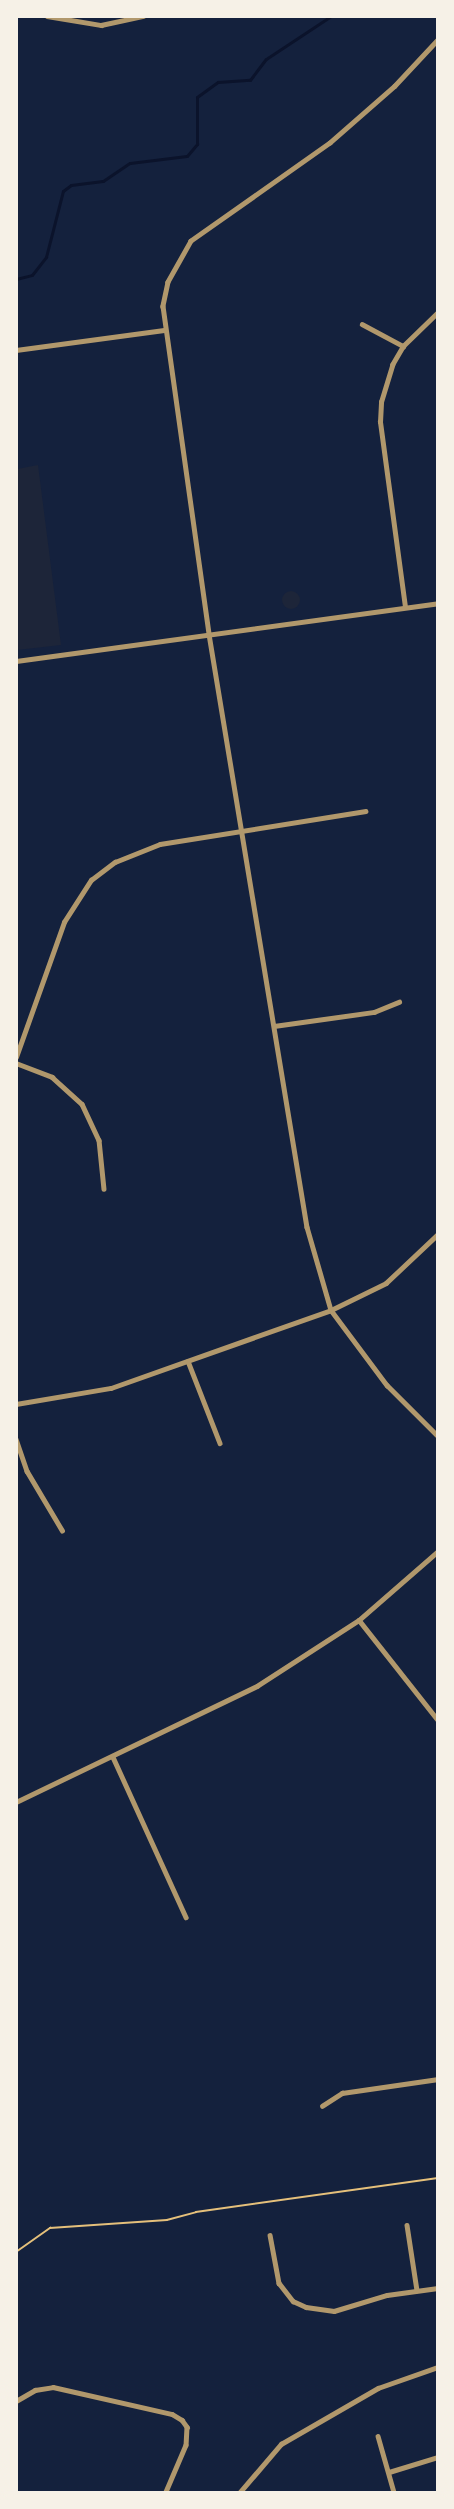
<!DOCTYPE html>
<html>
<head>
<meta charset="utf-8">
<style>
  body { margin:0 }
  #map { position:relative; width:454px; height:2509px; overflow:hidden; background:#14213d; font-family:"Space Grotesk",sans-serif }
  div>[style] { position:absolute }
  .green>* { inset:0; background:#1d2539 }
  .round { border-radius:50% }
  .stream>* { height:3px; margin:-1.5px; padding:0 1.5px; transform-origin:1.5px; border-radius:1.5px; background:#0b132b }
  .path>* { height:1.5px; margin:-0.75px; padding:0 0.75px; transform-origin:0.75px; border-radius:0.75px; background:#e5c07b }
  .minor>* { height:4.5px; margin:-2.25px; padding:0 2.25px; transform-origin:2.25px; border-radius:2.25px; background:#b1986c }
  .tertiary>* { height:5px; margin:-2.5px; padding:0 2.5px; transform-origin:2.5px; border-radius:2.5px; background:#b1986c }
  span { translate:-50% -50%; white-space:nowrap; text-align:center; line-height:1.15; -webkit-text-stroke:6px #f6f1e7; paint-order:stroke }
  .frame { position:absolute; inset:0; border:18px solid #f6f1e7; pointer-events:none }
</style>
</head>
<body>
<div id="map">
  <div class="green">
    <div style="clip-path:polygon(38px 465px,61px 645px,17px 650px,17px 469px)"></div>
    <div class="round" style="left:282px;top:591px;width:18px;height:18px"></div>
  </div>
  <div class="stream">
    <div style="left:16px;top:187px;width:13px;rotate:90deg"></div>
    <div style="left:16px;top:279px;width:16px;rotate:-14deg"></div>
    <div style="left:32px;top:275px;width:23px;rotate:-52deg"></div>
    <div style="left:46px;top:257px;width:68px;rotate:-75.6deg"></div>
    <div style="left:63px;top:191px;width:10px;rotate:-37deg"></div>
    <div style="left:71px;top:185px;width:32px;rotate:-7deg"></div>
    <div style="left:103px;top:181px;width:32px;rotate:-34deg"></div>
    <div style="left:130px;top:163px;width:57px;rotate:-7deg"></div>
    <div style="left:187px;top:156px;width:16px;rotate:-50deg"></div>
    <div style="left:197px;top:144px;width:47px;rotate:-90deg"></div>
    <div style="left:197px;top:97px;width:26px;rotate:-36deg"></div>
    <div style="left:218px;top:82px;width:32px;rotate:-4deg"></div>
    <div style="left:250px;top:80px;width:26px;rotate:-53deg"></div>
    <div style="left:266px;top:59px;width:78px;rotate:-33.5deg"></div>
  </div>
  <div class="path">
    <div style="left:16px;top:2252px;width:42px;rotate:-35.2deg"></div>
    <div style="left:50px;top:2228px;width:117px;rotate:-3.9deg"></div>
    <div style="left:167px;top:2220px;width:30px;rotate:-15deg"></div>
    <div style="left:196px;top:2212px;width:244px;rotate:-8deg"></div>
  </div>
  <div class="minor">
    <div style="left:47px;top:16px;width:55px;rotate:9.5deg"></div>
    <div style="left:101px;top:25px;width:43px;rotate:-12.1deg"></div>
    <div style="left:438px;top:40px;width:63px;rotate:133.1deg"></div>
    <div style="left:395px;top:86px;width:86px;rotate:138.8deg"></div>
    <div style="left:330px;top:143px;width:170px;rotate:144.8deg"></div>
    <div style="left:191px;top:241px;width:47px;rotate:119.3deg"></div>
    <div style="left:168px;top:282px;width:25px;rotate:102deg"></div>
    <div style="left:163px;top:306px;width:331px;rotate:82deg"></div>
    <div style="left:209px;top:634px;width:601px;rotate:80.62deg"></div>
    <div style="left:307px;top:1227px;width:86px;rotate:73.9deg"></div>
    <div style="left:331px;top:1310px;width:94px;rotate:53.3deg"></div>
    <div style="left:387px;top:1385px;width:72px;rotate:45deg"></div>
    <div style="left:362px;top:324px;width:47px;rotate:28.2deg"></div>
    <div style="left:16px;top:350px;width:149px;rotate:-7.7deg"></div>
    <div style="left:405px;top:607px;width:187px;rotate:-97.7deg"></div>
    <div style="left:380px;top:422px;width:20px;rotate:-87deg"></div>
    <div style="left:381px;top:402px;width:39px;rotate:-73deg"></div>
    <div style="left:392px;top:365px;width:22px;rotate:-60deg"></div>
    <div style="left:403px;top:346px;width:49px;rotate:-44.2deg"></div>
    <div style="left:274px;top:1026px;width:101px;rotate:-8deg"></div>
    <div style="left:374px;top:1012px;width:27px;rotate:-22deg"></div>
    <div style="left:16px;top:1057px;width:143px;rotate:-70.4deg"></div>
    <div style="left:64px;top:922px;width:50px;rotate:-57.3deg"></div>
    <div style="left:91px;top:880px;width:30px;rotate:-37deg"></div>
    <div style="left:115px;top:862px;width:48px;rotate:-21.8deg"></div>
    <div style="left:160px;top:844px;width:208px;rotate:-9.1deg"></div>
    <div style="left:16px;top:1063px;width:39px;rotate:21deg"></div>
    <div style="left:52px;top:1077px;width:40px;rotate:42deg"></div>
    <div style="left:82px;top:1104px;width:40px;rotate:65deg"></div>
    <div style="left:99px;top:1140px;width:49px;rotate:84.2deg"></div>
    <div style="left:188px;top:1361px;width:88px;rotate:68.7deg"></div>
    <div style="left:16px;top:1404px;width:96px;rotate:-9.6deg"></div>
    <div style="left:111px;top:1388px;width:233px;rotate:-19.5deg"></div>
    <div style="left:331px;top:1310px;width:61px;rotate:-26.1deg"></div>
    <div style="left:386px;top:1283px;width:71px;rotate:-43.3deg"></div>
    <div style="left:16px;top:1439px;width:34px;rotate:71deg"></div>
    <div style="left:27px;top:1471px;width:69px;rotate:59.3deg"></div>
    <div style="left:359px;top:1620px;width:127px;rotate:51.7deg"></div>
    <div style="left:113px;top:1757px;width:176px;rotate:65.5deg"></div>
    <div style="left:16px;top:1802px;width:267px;rotate:-25.7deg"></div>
    <div style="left:257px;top:1686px;width:121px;rotate:-32.9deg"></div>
    <div style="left:359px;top:1620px;width:105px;rotate:-41.1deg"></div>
    <div style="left:322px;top:2106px;width:24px;rotate:-33deg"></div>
    <div style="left:342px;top:2093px;width:97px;rotate:-8.3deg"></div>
    <div style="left:407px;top:2225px;width:66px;rotate:81.3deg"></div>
    <div style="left:270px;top:2235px;width:49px;rotate:79.4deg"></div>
    <div style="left:279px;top:2283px;width:23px;rotate:52deg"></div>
    <div style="left:293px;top:2301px;width:14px;rotate:25deg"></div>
    <div style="left:306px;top:2307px;width:28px;rotate:8deg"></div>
    <div style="left:334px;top:2311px;width:55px;rotate:-16.8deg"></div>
    <div style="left:387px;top:2295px;width:51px;rotate:-7.8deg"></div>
    <div style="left:16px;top:2401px;width:22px;rotate:-30deg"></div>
    <div style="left:35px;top:2390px;width:18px;rotate:-9deg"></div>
    <div style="left:53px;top:2387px;width:122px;rotate:12.8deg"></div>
    <div style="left:172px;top:2414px;width:12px;rotate:31deg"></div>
    <div style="left:182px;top:2420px;width:9px;rotate:54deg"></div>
    <div style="left:187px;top:2427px;width:18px;rotate:93deg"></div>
    <div style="left:186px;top:2445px;width:51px;rotate:113.1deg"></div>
    <div style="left:378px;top:2436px;width:58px;rotate:74.1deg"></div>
    <div style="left:389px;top:2472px;width:51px;rotate:-17deg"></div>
    <div style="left:240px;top:2492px;width:63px;rotate:-49.5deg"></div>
    <div style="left:281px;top:2444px;width:112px;rotate:-30deg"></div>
    <div style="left:378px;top:2388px;width:64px;rotate:-19.3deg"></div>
  </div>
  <div class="tertiary">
    <div style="left:16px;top:661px;width:426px;rotate:-7.8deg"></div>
  </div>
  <div class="frame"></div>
</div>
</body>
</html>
